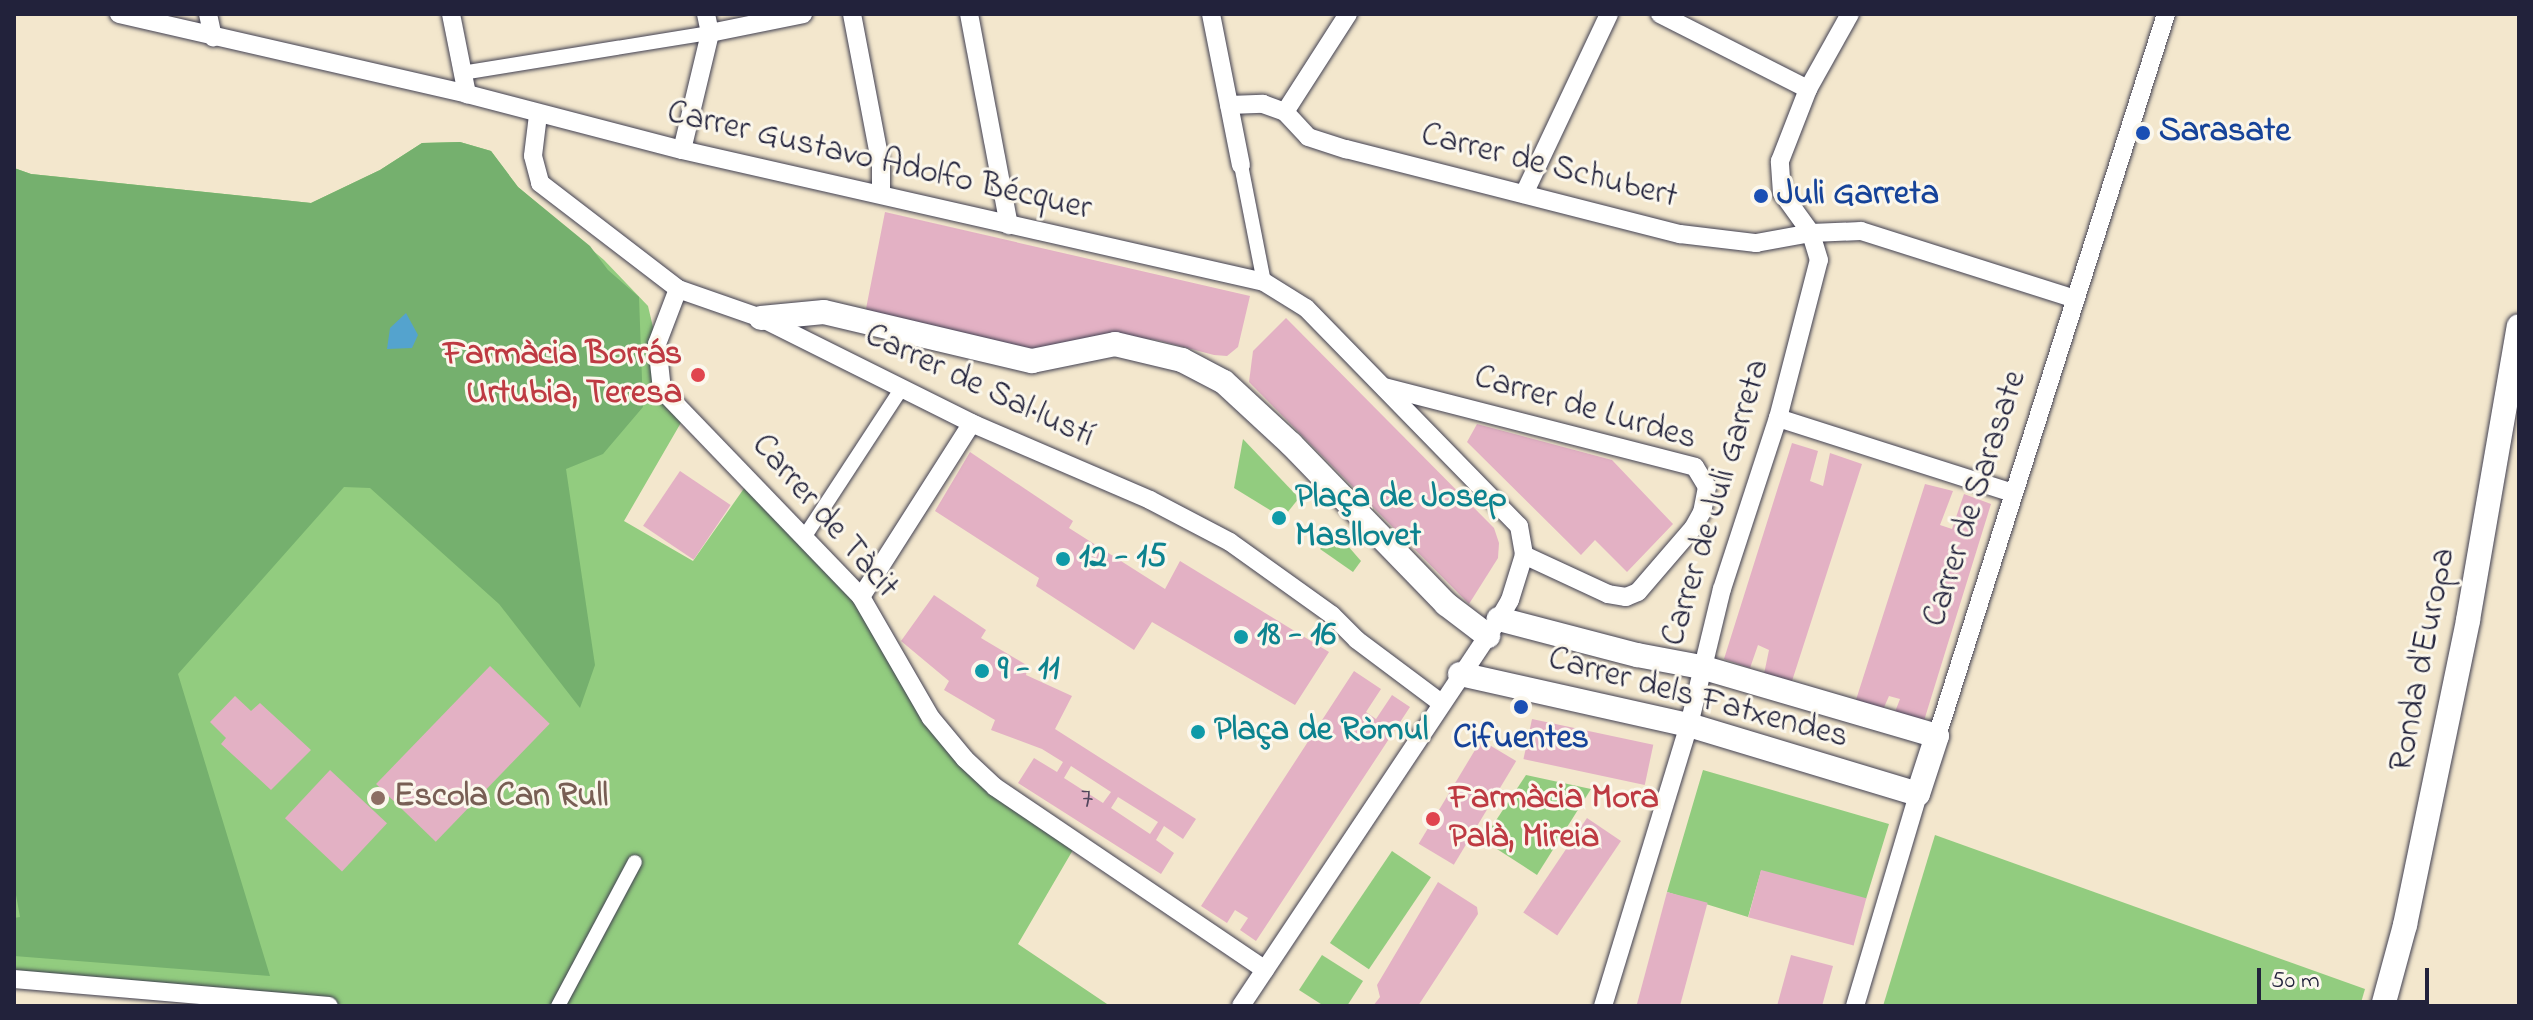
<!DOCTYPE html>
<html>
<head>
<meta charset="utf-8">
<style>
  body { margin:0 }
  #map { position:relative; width:2533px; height:1020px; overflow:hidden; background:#f3e7cd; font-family:"Indie Flower",sans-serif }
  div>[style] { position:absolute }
  .green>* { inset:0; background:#92cc7f; transform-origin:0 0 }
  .forest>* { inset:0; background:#75b06e }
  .water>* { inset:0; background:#54a3ce }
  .building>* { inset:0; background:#e3b1c4; transform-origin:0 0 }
  .roads { filter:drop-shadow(0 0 2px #414051) drop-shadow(0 0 2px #414051) }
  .pedestrian>* { height:14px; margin:-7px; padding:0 7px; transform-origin:7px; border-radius:7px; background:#fff }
  .minor>* { height:18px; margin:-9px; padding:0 9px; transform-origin:9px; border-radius:9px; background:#fff }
  .tertiary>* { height:24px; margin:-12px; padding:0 12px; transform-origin:12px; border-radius:12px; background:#fff }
  .dots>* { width:22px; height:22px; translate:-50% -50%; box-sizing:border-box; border:4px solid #fbf7ec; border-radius:50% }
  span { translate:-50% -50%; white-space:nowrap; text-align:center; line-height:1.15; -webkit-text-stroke:6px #fbf7ec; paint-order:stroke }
  .number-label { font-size:30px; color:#52465d }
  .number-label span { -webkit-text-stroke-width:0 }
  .transit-label { font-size:34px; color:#164399; font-weight:700 }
  .left { translate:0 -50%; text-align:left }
  .street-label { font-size:34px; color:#22223b }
  .health-label { font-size:34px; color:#be3a42; font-weight:700 }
  .right { translate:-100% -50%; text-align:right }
  .culture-label { font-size:34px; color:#0d838f; font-weight:700 }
  .education-label { font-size:34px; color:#785e54; font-weight:700 }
  .frame { position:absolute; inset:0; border:16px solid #22223b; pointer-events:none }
  .scale { position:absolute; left:2257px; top:968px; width:172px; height:36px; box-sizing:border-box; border:4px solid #22223b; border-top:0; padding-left:10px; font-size:24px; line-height:28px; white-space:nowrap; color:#22223b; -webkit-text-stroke:6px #fbf7ec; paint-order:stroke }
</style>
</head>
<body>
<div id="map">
  <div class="green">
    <div style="clip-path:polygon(460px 142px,491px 151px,518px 187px,604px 260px,648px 306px,657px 344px,657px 361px,686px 414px,624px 521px,693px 561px,745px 487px,861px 597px,965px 759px,1077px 843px,1018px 944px,1110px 1006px,329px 1006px,14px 979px,14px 168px,31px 174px,311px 203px,380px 170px,422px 143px)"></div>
    <div style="clip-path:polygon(1243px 439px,1299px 498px,1283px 518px,1234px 488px)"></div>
    <div style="clip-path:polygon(1334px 530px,1361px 561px,1353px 572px,1320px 549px)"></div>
    <div style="clip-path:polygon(1703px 770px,1889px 824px,1866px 899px,1761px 871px,1748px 917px,1667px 892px)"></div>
    <div style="clip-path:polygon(1526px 775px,1591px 789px,1537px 875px,1483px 840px)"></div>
    <div style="clip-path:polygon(1935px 835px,2365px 989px,2360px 1006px,1883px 1006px)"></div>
    <div style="left:1392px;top:851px;width:47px;height:111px;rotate:34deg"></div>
    <div style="clip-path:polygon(1322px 955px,1363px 981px,1347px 1006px,1324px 1006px,1299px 990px)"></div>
  </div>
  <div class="forest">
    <div style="clip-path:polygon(460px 142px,491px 151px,518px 187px,590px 246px,608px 270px,639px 297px,643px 407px,603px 454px,566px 469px,595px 665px,580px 708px,499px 604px,370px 488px,344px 487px,178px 674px,270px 976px,14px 956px,14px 918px,20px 917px,14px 884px,14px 168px,31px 174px,311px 203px,380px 170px,422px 143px)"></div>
  </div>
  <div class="water">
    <div style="clip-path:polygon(406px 313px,418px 335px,412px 348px,387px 349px,390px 328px)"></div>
  </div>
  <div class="building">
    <div style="clip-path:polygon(885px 212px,1250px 296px,1238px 347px,1227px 356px,1214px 355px,1157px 340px,1117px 336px,1024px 352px,865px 314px)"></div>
    <div style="clip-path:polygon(1286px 318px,1494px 528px,1499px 543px,1498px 558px,1469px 604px,1249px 382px,1253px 351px)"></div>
    <div style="clip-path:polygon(1477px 424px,1612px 460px,1673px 524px,1627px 572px,1595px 540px,1581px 555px,1467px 442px)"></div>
    <div style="clip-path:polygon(1792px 443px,1818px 451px,1810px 481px,1823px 486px,1830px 453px,1862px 464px,1792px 681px,1764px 674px,1769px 650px,1758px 645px,1750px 668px,1724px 659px)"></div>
    <div style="clip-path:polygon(970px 452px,1073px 521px,1069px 528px,1165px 589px,1180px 561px,1329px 652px,1295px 705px,1152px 622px,1134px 650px,1036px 586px,1039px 578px,935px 511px)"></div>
    <div style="left:680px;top:471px;width:61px;height:66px;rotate:34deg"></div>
    <div style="clip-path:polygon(1925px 484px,1953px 491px,1940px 525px,1952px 529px,1964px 494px,1991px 504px,1923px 724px,1893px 717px,1900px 699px,1889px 696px,1882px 712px,1855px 703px)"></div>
    <div style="clip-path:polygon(evenodd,934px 595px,986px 630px,981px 638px,1028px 666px,1026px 675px,1072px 696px,1055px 729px,1196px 819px,1183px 839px,1164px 826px,1156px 840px,1174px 853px,1161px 874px,1018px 783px,1034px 758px,1057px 772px,1063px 762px,1042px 749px,991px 730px,995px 720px,944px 690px,949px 681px,901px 641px,934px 595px,1071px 766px,1111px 792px,1103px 803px,1064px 778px,1071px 766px,934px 595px,1118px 797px,1158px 822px,1150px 834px,1111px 808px,1118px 797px)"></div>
    <div style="left:490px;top:666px;width:83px;height:164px;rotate:44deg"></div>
    <div style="clip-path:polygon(1354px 671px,1381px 689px,1366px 712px,1376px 719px,1392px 695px,1410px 707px,1256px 941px,1240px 930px,1248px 918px,1235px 910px,1227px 923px,1201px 906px)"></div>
    <div style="clip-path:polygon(235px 696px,251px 711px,260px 703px,311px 750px,271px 790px,221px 744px,226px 738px,210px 722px)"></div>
    <div style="left:1532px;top:719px;width:124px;height:41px;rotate:12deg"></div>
    <div style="left:1481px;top:740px;width:41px;height:121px;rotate:31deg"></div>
    <div style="left:330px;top:770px;width:78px;height:66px;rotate:43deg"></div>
    <div style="left:1587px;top:818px;width:41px;height:114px;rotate:34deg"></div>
    <div style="left:1761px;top:870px;width:109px;height:49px;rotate:15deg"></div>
    <div style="clip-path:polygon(1438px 882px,1477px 907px,1478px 914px,1418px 1006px,1373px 1006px,1380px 997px,1377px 985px)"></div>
    <div style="left:1667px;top:892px;width:42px;height:118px;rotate:15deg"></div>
    <div style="clip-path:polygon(1791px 955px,1833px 966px,1822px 1006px,1777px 1006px)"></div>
  </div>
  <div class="roads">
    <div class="pedestrian">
      <div style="left:462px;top:73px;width:251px;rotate:-9.2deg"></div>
      <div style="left:1241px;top:165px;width:119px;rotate:78.9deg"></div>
      <div style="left:805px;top:536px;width:177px;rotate:-56.8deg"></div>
      <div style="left:558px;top:1006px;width:163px;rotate:-61.9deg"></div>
    </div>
    <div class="minor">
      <div style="left:119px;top:14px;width:357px;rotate:12.9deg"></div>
      <div style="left:467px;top:94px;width:222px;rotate:14.6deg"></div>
      <div style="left:682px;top:150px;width:597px;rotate:12.78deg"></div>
      <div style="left:1264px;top:282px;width:49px;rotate:31.8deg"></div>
      <div style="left:1306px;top:308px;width:305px;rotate:45.7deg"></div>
      <div style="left:1519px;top:526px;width:29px;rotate:80deg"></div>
      <div style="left:1524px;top:555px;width:47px;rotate:107.3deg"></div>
      <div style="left:1510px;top:600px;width:22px;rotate:120deg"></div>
      <div style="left:1499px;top:619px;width:465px;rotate:123.7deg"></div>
      <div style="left:208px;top:14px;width:24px;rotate:78deg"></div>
      <div style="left:451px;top:14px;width:82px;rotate:78.7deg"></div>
      <div style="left:852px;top:14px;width:155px;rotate:79.2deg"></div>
      <div style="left:881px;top:166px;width:27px;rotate:90deg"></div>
      <div style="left:969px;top:14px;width:215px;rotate:79.3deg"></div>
      <div style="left:1211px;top:14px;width:154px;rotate:78.8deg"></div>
      <div style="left:1660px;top:14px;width:166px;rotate:26.9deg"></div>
      <div style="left:710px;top:33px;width:95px;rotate:-11.5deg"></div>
      <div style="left:1229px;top:105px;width:34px;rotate:-2deg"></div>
      <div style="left:1263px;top:104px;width:23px;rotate:20deg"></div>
      <div style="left:1285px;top:112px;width:34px;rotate:47deg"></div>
      <div style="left:1308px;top:137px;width:40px;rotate:18deg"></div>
      <div style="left:1346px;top:149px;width:345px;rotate:14.3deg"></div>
      <div style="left:1680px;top:234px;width:77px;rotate:6.8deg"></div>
      <div style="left:1756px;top:243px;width:56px;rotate:-10.3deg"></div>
      <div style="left:1811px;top:233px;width:50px;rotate:-2.3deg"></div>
      <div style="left:1861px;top:231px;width:225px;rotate:17.6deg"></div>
      <div style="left:1285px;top:112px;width:117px;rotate:-57.3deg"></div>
      <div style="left:538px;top:115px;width:41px;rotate:97deg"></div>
      <div style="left:533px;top:156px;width:28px;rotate:75deg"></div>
      <div style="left:540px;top:183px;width:174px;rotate:37.5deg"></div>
      <div style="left:678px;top:289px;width:88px;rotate:19.3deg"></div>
      <div style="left:761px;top:318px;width:240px;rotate:26.5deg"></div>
      <div style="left:976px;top:425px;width:189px;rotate:23.3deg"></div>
      <div style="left:1150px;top:500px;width:90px;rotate:27.7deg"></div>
      <div style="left:1230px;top:542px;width:125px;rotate:35.6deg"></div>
      <div style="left:1332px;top:615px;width:35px;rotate:45deg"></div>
      <div style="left:1357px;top:640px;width:104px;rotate:36.8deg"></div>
      <div style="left:682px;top:150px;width:120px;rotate:-76.5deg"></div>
      <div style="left:710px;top:33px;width:19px;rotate:-102deg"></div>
      <div style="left:1524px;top:194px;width:199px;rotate:-64.7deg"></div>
      <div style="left:678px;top:289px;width:59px;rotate:110.9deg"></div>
      <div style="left:657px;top:344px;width:46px;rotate:83.8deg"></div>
      <div style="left:662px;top:390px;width:287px;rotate:46.1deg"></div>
      <div style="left:861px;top:597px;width:140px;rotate:60deg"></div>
      <div style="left:931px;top:718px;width:53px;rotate:50.3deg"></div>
      <div style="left:965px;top:759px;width:41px;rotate:43deg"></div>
      <div style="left:995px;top:787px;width:326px;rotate:34.1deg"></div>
      <div style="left:1384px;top:387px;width:321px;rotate:14.4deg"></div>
      <div style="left:1695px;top:467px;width:23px;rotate:59deg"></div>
      <div style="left:1707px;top:487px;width:25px;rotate:101deg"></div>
      <div style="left:1702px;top:512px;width:18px;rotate:119deg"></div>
      <div style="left:1693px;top:528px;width:84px;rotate:130.7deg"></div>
      <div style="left:1638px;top:592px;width:13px;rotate:157deg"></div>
      <div style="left:1626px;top:597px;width:18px;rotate:-171deg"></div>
      <div style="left:1608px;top:594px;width:93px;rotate:-155.1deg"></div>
      <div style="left:1778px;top:418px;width:247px;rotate:17.7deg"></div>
      <div style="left:861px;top:597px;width:206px;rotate:-57.5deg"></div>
      <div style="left:1937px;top:736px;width:757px;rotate:-72.4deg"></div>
      <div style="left:14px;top:979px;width:316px;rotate:4.9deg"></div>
      <div style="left:1603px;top:1006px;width:294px;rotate:-73deg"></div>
      <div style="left:1689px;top:725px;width:140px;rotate:-76.4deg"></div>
      <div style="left:1722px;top:589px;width:180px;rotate:-71.9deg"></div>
      <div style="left:1778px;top:418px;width:163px;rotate:-75.5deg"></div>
      <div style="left:1819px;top:260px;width:28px;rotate:-107deg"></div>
      <div style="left:1811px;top:233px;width:49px;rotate:-125.9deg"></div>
      <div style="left:1782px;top:193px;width:32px;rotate:-94deg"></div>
      <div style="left:1780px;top:161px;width:77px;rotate:-68.7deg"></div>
      <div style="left:1808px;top:89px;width:86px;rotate:-60.8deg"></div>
      <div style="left:1855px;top:1006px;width:221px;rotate:-73.4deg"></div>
    </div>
    <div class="tertiary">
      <div style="left:761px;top:318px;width:63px;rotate:-5.4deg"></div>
      <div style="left:824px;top:312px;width:214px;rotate:13.3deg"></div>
      <div style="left:1032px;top:361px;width:85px;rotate:-11.6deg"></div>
      <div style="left:1115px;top:344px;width:69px;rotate:13.4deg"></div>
      <div style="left:1182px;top:360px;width:47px;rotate:27.6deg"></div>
      <div style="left:1224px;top:382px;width:91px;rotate:42.8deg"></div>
      <div style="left:1291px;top:444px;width:223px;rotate:45.9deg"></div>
      <div style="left:1446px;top:604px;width:53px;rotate:37.3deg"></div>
      <div style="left:1460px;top:674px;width:235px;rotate:12.6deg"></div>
      <div style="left:1689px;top:725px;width:239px;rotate:16.8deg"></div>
      <div style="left:1918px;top:794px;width:61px;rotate:-71.9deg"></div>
      <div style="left:1937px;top:736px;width:246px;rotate:-163.7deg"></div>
      <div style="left:1701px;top:667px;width:65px;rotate:-169.4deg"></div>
      <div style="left:1637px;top:655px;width:143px;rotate:-165.4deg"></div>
      <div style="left:2383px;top:1006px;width:84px;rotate:-74.8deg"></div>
      <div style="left:2405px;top:925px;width:311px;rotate:-78.3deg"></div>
      <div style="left:2468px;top:620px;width:298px;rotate:-80.2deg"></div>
    </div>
  </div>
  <div class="dots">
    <div style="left:2143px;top:133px;background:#1a4fb4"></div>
    <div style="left:1761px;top:196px;background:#1a4fb4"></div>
    <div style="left:698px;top:375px;background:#e0444e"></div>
    <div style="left:1279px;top:518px;background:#0f9aa8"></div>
    <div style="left:1063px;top:559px;background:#0f9aa8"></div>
    <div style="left:1241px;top:637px;background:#0f9aa8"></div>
    <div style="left:982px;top:671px;background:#0f9aa8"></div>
    <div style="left:1521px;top:707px;background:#1a4fb4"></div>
    <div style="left:1198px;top:732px;background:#0f9aa8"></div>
    <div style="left:378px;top:798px;background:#8d6e63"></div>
    <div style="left:1433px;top:819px;background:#e0444e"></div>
  </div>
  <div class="number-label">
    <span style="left:1087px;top:800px">7</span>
  </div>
  <div class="transit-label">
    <span class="left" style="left:2159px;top:133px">Sarasate</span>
    <span class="left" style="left:1777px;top:196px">Juli Garreta</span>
    <span style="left:1521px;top:740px">Cifuentes</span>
  </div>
  <div class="street-label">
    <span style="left:879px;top:162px;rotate:13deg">Carrer Gustavo Adolfo Bécquer</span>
    <span style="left:1549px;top:167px;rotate:14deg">Carrer de Schubert</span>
    <span style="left:979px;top:387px;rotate:25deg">Carrer de Sal·lustí</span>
    <span style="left:1585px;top:409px;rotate:16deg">Carrer de Lurdes</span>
    <span style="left:1976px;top:499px;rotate:-72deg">Carrer de Sarasate</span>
    <span style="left:1717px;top:503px;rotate:-73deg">Carrer de Juli Garreta</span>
    <span style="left:824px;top:517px;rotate:49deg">Carrer de Tàcit</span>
    <span style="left:2424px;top:660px;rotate:-79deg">Ronda d'Europa</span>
    <span style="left:1698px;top:699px;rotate:15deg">Carrer dels Fatxendes</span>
  </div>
  <div class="health-label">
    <span class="right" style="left:682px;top:375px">Farmàcia Borrás<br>Urtubia, Teresa</span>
    <span class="left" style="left:1449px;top:819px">Farmàcia Mora<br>Palà, Mireia</span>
  </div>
  <div class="culture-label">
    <span class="left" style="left:1295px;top:518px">Plaça de Josep<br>Masllovet</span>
    <span class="left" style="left:1079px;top:559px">12 - 15</span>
    <span class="left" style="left:1257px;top:637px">18 - 16</span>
    <span class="left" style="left:998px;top:671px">9 - 11</span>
    <span class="left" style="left:1214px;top:732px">Plaça de Ròmul</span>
  </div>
  <div class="education-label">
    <span class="left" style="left:394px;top:798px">Escola Can Rull</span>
  </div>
  <div class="frame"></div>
  <div class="scale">50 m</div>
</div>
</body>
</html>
